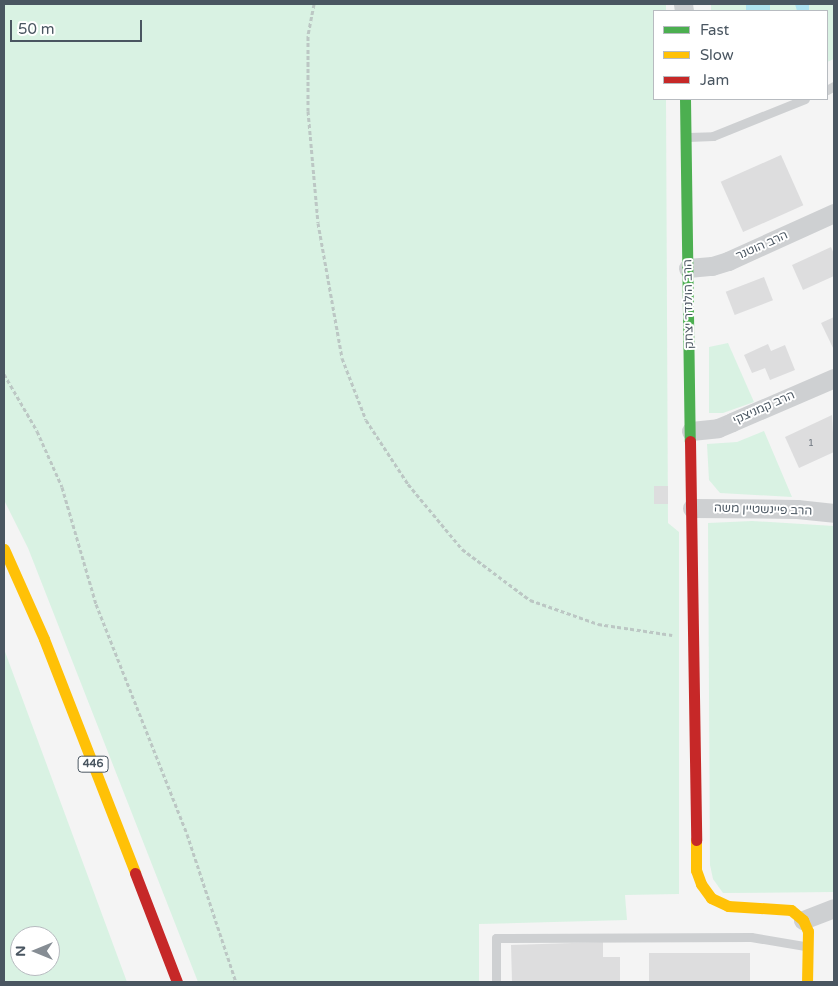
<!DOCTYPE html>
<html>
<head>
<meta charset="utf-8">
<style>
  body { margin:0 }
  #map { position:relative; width:838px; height:986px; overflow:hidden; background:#f4f4f4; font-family:"Varela Round","Noto Sans Hebrew",sans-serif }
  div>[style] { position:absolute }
  .green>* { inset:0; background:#d9f2e3 }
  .water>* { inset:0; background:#aee2f0; transform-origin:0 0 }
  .building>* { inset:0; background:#ddddde; transform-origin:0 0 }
  .path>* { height:3px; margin-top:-1.5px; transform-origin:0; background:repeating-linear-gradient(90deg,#bcc7c4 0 4px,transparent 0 6.5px) }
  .lane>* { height:9px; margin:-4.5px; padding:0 4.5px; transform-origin:4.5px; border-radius:4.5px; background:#ced0d2 }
  .street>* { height:19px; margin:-9.5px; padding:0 9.5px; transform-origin:9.5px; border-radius:9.5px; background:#ced0d2 }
  .fast>* { height:11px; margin:-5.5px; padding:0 5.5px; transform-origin:5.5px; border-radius:5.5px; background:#4caf50 }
  .slow>* { height:11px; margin:-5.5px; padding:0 5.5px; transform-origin:5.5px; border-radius:5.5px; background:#ffc107 }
  .jam>* { height:11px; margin:-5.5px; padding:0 5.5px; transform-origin:5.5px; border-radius:5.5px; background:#c62828 }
  span { translate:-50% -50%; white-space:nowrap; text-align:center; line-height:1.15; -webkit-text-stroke:4px #fff; paint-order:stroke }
  .number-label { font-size:10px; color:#707881 }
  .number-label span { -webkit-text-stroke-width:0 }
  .shield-label span { padding:1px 4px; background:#fff; border:1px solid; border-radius:4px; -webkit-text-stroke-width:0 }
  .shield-label { font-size:11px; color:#4a5661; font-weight:700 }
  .street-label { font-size:12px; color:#4a5661 }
  .frame { position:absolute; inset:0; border:5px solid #4a5661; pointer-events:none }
  .legend { position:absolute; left:653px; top:10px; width:175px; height:90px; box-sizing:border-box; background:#fff; border:1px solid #b7bbc0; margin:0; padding:6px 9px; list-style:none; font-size:15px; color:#4a5661 }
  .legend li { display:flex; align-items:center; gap:10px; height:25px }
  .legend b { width:25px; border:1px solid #b7bbc0 }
  .north { position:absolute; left:10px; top:926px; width:50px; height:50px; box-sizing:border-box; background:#fff; border:1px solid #b7bbc0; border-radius:50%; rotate:270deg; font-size:14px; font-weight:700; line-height:20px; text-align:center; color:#4a5661 }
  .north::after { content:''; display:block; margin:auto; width:18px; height:22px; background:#868d94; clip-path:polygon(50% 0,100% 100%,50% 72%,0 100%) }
  .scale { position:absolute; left:10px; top:20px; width:132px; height:22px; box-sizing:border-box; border:2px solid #4a5661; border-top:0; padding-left:6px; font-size:15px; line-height:18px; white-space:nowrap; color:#4a5661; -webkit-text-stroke:4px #fff; paint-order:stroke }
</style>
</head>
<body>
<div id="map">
  <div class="green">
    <div style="clip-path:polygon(4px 4px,666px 4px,666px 11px,654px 11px,654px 99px,666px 99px,668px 523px,679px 532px,679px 894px,625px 895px,627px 920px,479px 924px,479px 982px,198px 982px,28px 548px,4px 500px)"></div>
    <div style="clip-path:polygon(711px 4px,834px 4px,834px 59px,827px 62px,827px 11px,711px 11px)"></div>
    <div style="clip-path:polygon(728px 343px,754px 402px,723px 413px,709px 413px,709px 347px)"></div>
    <div style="clip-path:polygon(764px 431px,792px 497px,720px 493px,709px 480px,707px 444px,737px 442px)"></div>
    <div style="clip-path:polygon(752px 521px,834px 526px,834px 892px,723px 893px,713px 879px,710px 865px,708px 523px)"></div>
    <div style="clip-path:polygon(evenodd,4px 649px,127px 982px,4px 982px,4px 649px,20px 936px,50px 936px,50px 966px,20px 966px,20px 936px)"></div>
  </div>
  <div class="water">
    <div style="left:746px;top:4px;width:24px;height:7px"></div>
    <div style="clip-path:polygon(795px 4px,809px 4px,809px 11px,797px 11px)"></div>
  </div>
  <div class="building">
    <div style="left:781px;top:155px;width:55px;height:66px;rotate:66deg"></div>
    <div style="clip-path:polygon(831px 247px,834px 254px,834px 276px,803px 290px,792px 265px)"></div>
    <div style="left:764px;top:277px;width:25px;height:41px;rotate:69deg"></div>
    <div style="clip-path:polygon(834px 317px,834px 350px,821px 323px)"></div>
    <div style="clip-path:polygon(768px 344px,771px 351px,785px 345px,795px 370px,770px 380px,765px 368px,752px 373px,744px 355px)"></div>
    <div style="clip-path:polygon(832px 415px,834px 452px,799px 468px,785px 437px)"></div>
    <div style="left:654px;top:486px;width:14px;height:18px"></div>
    <div style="clip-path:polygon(603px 942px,603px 957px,620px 957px,620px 982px,512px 982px,511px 945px)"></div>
    <div style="left:750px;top:953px;width:29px;height:101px;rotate:90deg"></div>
  </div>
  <div class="path">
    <div style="left:314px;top:4px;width:33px;rotate:101deg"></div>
    <div style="left:308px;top:36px;width:75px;rotate:90deg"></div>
    <div style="left:308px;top:111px;width:112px;rotate:84.9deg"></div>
    <div style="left:318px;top:223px;width:137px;rotate:79.9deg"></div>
    <div style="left:342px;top:358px;width:66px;rotate:68.8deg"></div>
    <div style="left:366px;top:420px;width:77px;rotate:56.7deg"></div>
    <div style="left:408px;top:484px;width:85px;rotate:50.3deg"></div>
    <div style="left:462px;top:549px;width:85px;rotate:36.9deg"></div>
    <div style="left:530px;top:600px;width:72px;rotate:19.4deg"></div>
    <div style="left:598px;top:624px;width:75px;rotate:8.5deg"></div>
    <div style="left:4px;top:374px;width:66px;rotate:59.9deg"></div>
    <div style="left:37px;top:431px;width:61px;rotate:65.9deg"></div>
    <div style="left:62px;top:487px;width:122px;rotate:73.8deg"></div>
    <div style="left:96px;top:604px;width:247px;rotate:68.4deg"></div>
    <div style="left:187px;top:834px;width:156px;rotate:71.7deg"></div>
  </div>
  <div class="lane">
    <div style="left:827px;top:90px;width:8px;rotate:-30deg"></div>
    <div style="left:688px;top:137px;width:25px;rotate:-2deg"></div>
    <div style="left:713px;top:136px;width:99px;rotate:-21.9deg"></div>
    <div style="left:496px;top:982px;width:44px;rotate:-90deg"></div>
    <div style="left:496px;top:938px;width:255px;rotate:-0.2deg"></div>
    <div style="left:751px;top:937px;width:55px;rotate:9.5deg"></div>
  </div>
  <div class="street">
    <div style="left:683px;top:4px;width:7px;rotate:82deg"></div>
    <div style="left:688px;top:268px;width:24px;rotate:-5deg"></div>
    <div style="left:712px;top:266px;width:17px;rotate:-17deg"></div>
    <div style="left:728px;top:261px;width:116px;rotate:-24.4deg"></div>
    <div style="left:691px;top:431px;width:27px;rotate:-6deg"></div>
    <div style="left:718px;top:428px;width:15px;rotate:-23deg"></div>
    <div style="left:732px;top:422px;width:111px;rotate:-23.3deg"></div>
    <div style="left:692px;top:508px;width:105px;rotate:0.5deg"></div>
    <div style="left:797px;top:509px;width:37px;rotate:6deg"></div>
    <div style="left:803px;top:920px;width:33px;rotate:-21deg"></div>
  </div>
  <div class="fast">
    <div style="left:685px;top:99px;width:342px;rotate:89.2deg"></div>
  </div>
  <div class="slow">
    <div style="left:4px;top:549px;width:98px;rotate:66deg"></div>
    <div style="left:44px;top:639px;width:251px;rotate:68.7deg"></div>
    <div style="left:696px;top:840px;width:30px;rotate:90deg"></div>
    <div style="left:696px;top:870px;width:15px;rotate:70deg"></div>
    <div style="left:701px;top:884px;width:17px;rotate:54deg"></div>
    <div style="left:711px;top:898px;width:19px;rotate:25deg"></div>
    <div style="left:728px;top:906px;width:63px;rotate:3.6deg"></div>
    <div style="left:791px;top:910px;width:16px;rotate:40deg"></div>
    <div style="left:803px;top:920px;width:12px;rotate:66deg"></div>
    <div style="left:808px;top:931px;width:51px;rotate:91.1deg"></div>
  </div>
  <div class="jam">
    <div style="left:690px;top:441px;width:399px;rotate:89.1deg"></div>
    <div style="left:135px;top:873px;width:117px;rotate:68.9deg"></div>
  </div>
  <div class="number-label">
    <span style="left:811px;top:444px">1</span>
  </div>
  <div class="shield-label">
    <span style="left:93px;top:764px">446</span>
  </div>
  <div class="street-label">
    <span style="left:762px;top:246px;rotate:-24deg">הרב הוטנר</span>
    <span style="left:689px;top:304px;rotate:-91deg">הרב הולנדר יצחק</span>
    <span style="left:764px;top:408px;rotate:-24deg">הרב קמניצקי</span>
    <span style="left:763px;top:510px;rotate:2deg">הרב פיינשטיין משה</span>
  </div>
  <div class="frame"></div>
  <ul class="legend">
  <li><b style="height:6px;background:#4caf50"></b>Fast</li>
  <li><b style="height:6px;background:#ffc107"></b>Slow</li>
  <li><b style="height:6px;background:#c62828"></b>Jam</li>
  </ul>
  <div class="north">N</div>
  <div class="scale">50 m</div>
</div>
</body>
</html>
